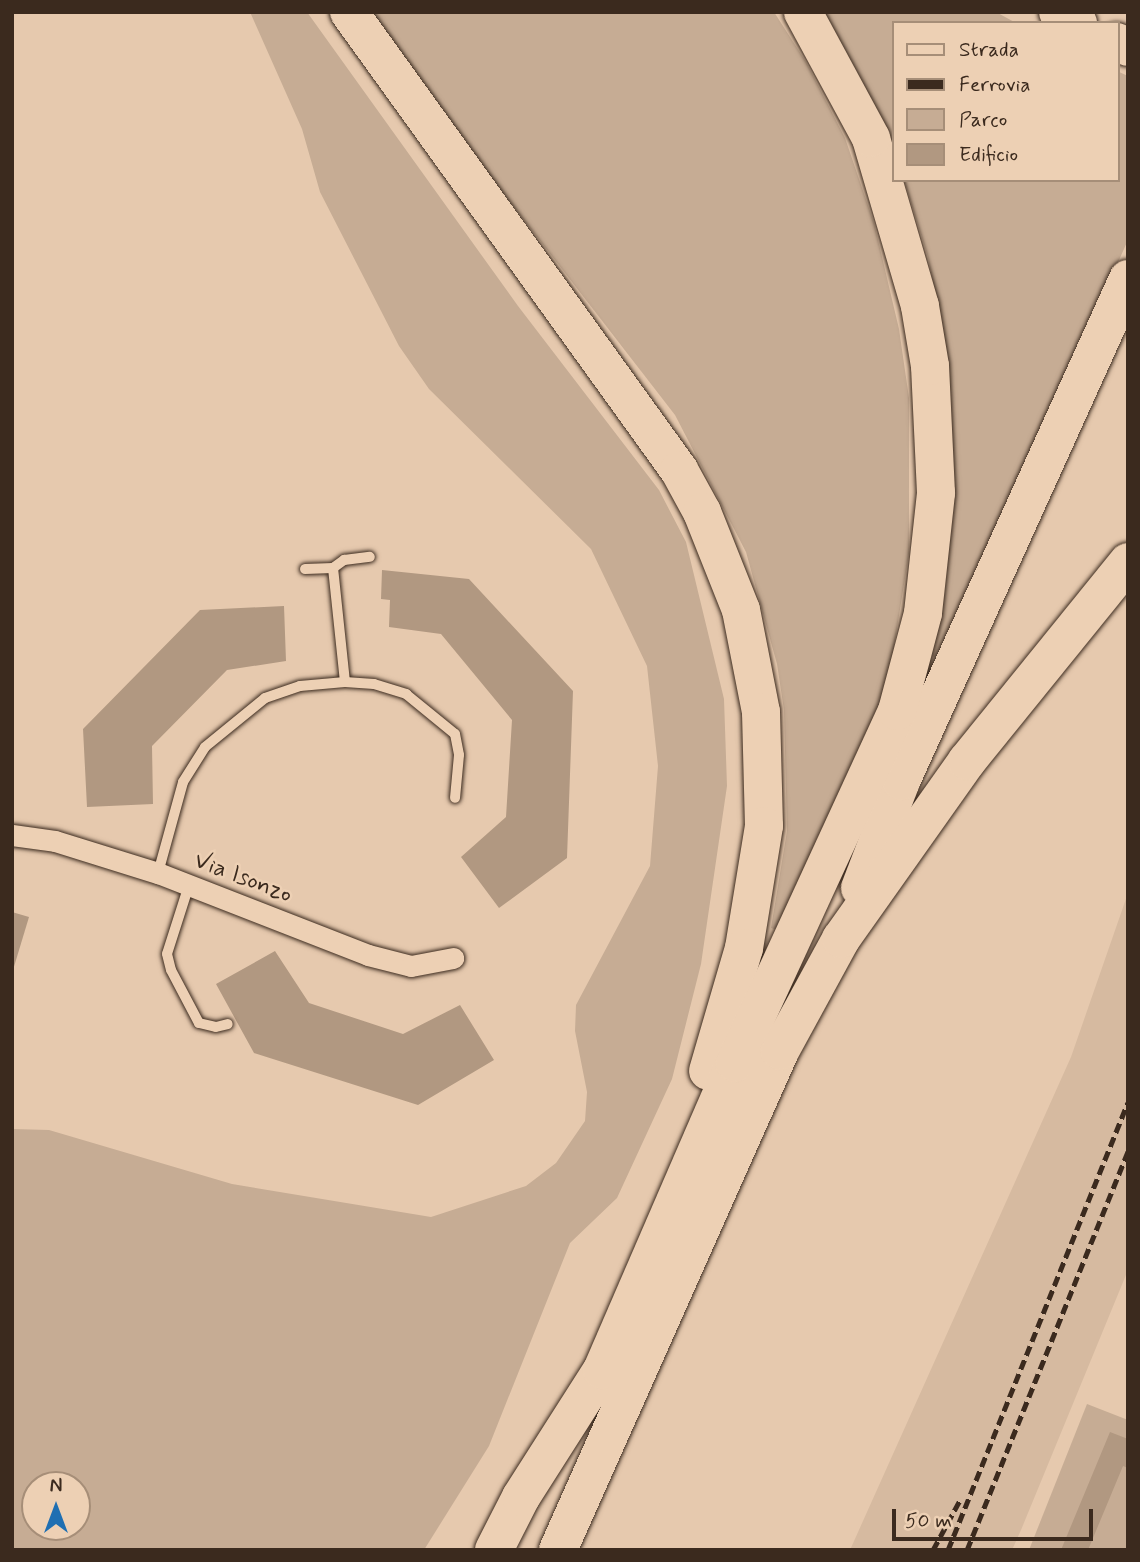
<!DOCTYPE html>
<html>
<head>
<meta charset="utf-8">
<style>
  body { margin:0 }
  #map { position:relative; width:1140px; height:1562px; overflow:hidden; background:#e6c9ae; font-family:Mynerve,sans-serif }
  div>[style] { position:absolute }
  .built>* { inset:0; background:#d6baa0 }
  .green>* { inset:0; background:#c6ac94 }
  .building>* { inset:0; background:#b19881 }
  .roads { filter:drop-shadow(0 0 2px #3b2a1e) drop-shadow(0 0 2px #3b2a1e) }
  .lane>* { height:10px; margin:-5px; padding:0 5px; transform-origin:5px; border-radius:5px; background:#edd0b4 }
  .street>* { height:21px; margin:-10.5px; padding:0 10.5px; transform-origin:10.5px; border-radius:10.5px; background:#edd0b4 }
  .highway>* { height:38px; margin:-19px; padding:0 19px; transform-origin:19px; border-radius:19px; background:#edd0b4 }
  .rail>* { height:5px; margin-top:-2.5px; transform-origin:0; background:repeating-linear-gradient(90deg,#3b2a1e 0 10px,transparent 0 15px) }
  span { translate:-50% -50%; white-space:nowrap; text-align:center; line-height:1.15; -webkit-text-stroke:5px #edd0b4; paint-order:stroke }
  .street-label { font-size:24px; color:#3b2a1e }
  .frame { position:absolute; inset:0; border:14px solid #3b2a1e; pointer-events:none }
  .legend { position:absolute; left:892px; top:21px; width:228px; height:161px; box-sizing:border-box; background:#edd0b4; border:2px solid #a68e78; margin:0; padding:9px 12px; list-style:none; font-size:21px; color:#3b2a1e }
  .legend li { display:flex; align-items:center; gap:14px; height:35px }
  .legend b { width:35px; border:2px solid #a68e78 }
  .north { position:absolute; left:21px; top:1471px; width:70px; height:70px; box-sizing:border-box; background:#edd0b4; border:2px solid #a68e78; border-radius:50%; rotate:0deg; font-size:19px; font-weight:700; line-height:28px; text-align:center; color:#3b2a1e }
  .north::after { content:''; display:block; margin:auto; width:24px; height:32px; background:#1f6fb2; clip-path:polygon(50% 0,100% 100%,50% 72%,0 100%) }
  .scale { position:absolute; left:892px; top:1509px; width:201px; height:32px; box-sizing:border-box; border:4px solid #3b2a1e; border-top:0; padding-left:9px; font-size:21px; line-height:24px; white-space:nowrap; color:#3b2a1e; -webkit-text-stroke:5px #edd0b4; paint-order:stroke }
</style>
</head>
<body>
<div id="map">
  <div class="built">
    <div style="clip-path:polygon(1128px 893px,1128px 1270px,1021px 1530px,1012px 1550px,850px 1550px,1071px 1057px)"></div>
  </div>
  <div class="green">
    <div style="clip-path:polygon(evenodd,250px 12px,307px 12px,518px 306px,659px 490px,686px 542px,724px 699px,727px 786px,701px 964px,672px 1079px,617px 1198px,570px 1243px,489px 1446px,424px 1550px,12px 1550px,12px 1129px,49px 1130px,232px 1184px,431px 1217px,526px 1186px,556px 1163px,585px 1121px,587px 1092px,575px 1031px,576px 1005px,650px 866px,658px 766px,647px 666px,591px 549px,429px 389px,399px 346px,320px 192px,302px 129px,250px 12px,35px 1485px,77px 1485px,77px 1527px,35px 1527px,35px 1485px)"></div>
    <div style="clip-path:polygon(363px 12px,774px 12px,806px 62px,845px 138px,874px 223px,899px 329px,909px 398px,909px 553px,889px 678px,872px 726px,780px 931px,771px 928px,787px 831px,784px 710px,777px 664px,746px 552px,675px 415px)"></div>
    <div style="clip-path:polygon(823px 12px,996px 12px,1016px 23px,893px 23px,893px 153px,874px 106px)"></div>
    <div style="clip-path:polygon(1117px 71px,1128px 76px,1128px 240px,940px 660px,932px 656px,945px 593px,951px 518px,940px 320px,928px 257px,904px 180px,1117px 180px)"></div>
    <div style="clip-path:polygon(1087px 1404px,1128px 1420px,1128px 1550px,1029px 1550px)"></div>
  </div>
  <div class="building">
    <div style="clip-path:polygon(382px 570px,469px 579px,573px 691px,567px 858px,499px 908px,461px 857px,506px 817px,512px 720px,441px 634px,389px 627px,390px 600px,381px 599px)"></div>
    <div style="clip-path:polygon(284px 606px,286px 661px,227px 670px,152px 746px,153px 804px,87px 807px,83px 729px,200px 610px)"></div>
    <div style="clip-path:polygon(12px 912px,29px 917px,13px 970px,12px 970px)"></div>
    <div style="clip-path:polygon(275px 951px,309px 1003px,403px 1034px,460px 1005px,494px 1060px,418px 1105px,254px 1053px,216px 984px)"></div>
    <div style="clip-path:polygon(1110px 1432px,1128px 1439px,1128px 1468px,1123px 1466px,1088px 1550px,1061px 1550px)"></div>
  </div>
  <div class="roads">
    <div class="lane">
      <div style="left:333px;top:568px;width:14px;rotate:-36deg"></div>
      <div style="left:344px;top:560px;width:26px;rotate:-7deg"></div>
      <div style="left:345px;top:682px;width:29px;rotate:4deg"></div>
      <div style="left:374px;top:684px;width:34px;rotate:17deg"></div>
      <div style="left:406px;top:694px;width:63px;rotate:39.2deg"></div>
      <div style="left:455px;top:734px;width:21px;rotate:79deg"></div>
      <div style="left:459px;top:755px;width:43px;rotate:95.3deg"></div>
      <div style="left:158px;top:873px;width:94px;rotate:-74.6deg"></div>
      <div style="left:183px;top:782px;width:41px;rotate:-57.8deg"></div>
      <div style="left:205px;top:747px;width:77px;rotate:-39.2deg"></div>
      <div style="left:265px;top:698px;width:37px;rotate:-19deg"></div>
      <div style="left:300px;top:686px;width:45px;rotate:-5.1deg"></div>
      <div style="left:345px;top:682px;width:115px;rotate:-96deg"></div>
      <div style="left:333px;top:568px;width:28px;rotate:178deg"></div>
      <div style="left:189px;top:885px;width:72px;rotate:107.7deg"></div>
      <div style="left:167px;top:954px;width:16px;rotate:76deg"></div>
      <div style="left:171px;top:970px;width:60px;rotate:62.2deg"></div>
      <div style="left:199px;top:1023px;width:17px;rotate:13deg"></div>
      <div style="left:216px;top:1027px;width:12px;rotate:-14deg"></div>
    </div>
    <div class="street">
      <div style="left:12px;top:835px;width:43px;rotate:7.9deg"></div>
      <div style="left:55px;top:841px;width:108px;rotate:17.3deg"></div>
      <div style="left:158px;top:873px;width:225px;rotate:21.3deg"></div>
      <div style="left:368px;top:955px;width:44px;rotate:14.3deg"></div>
      <div style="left:411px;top:966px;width:43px;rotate:-10.8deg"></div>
    </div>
    <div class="highway">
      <div style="left:349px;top:12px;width:565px;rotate:54.23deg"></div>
      <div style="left:679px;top:470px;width:48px;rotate:61.3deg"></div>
      <div style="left:702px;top:512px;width:105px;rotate:68.3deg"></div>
      <div style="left:741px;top:610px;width:104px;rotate:78.9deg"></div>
      <div style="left:761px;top:712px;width:114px;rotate:88.5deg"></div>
      <div style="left:764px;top:826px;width:124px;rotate:99.3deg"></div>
      <div style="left:744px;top:948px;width:128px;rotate:106.3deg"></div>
      <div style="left:1058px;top:12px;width:23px;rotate:29deg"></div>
      <div style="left:1117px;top:42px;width:12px;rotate:24deg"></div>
      <div style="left:860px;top:888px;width:115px;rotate:-69deg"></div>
      <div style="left:901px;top:781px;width:551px;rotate:-65.67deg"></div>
      <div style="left:494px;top:1550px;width:59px;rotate:-63deg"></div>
      <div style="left:521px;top:1497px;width:151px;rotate:-57.5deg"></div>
      <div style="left:602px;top:1370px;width:335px;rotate:-66.6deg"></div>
      <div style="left:735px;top:1063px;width:387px;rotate:-65.3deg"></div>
      <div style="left:897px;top:711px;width:101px;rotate:-75.1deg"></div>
      <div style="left:923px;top:613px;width:121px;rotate:-83.8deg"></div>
      <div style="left:936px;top:493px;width:127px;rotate:-92.7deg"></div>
      <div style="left:930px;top:366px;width:61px;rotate:-99.5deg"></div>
      <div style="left:920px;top:306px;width:175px;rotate:-106.3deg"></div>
      <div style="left:871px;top:138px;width:143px;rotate:-118.4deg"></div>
      <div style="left:558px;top:1550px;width:546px;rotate:-66.02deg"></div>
      <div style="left:780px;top:1051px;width:128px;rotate:-61.4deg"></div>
      <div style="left:841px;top:939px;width:218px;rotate:-54.7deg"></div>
      <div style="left:967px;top:761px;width:256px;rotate:-51deg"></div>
    </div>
  </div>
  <div class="rail">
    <div style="left:933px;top:1550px;width:57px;rotate:-61.6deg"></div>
    <div style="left:948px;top:1550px;width:482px;rotate:-68.1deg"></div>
    <div style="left:967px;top:1550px;width:430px;rotate:-68deg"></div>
  </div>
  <div class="street-label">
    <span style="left:243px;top:878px;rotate:21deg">Via Isonzo</span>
  </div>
  <div class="frame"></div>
  <ul class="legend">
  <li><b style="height:9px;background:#edd0b4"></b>Strada</li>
  <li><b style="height:9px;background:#3b2a1e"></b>Ferrovia</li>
  <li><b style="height:19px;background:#c6ac94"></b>Parco</li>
  <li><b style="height:19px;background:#b19881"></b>Edificio</li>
  </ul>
  <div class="north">N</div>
  <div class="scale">50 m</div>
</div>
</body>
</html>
